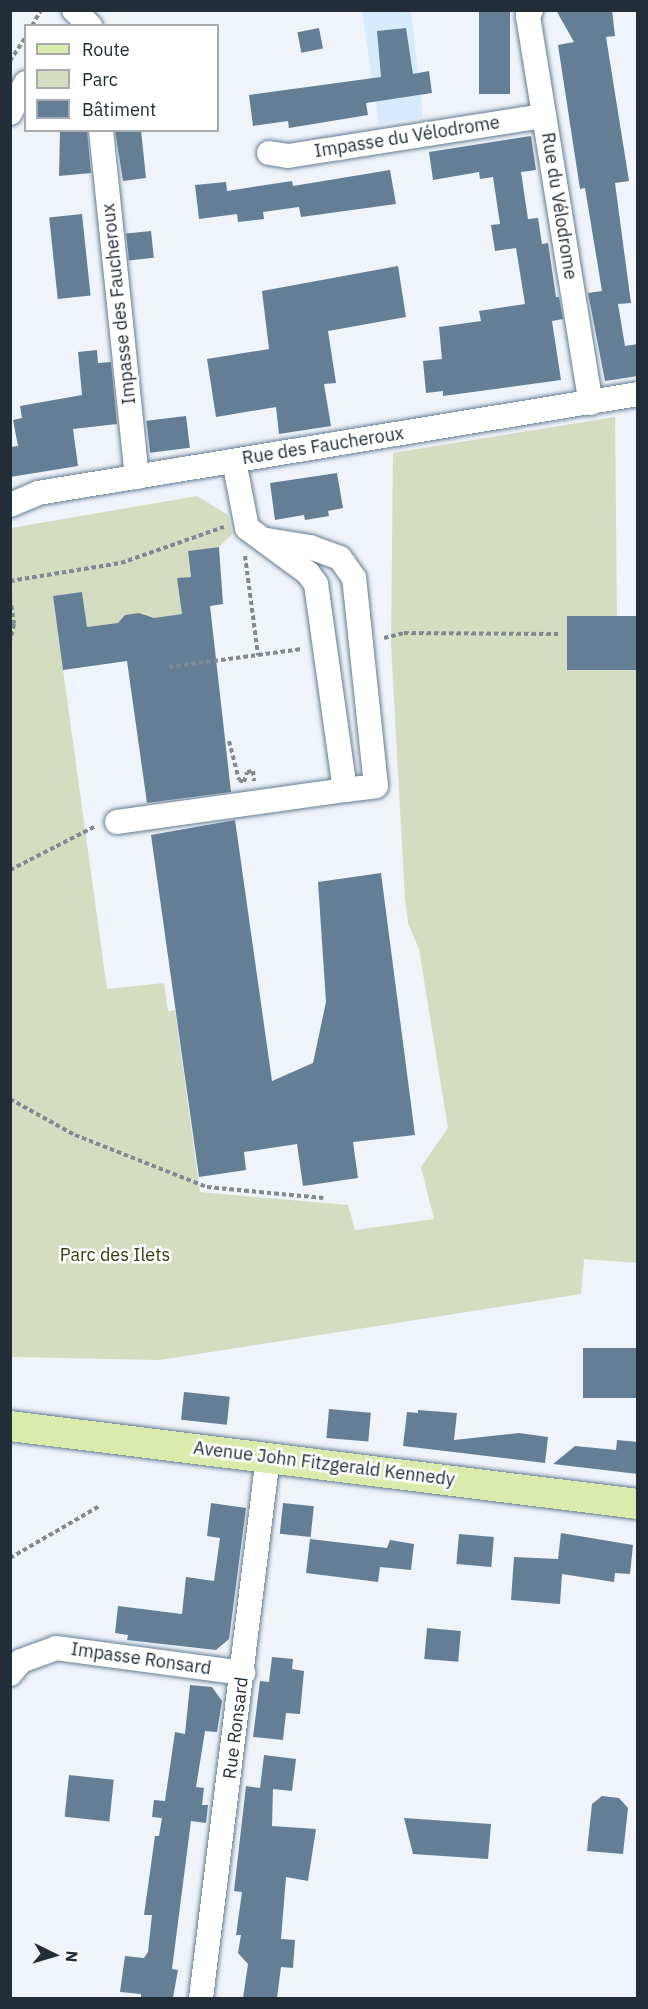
<!DOCTYPE html>
<html>
<head>
<meta charset="utf-8">
<style>
  body { margin:0 }
  #map { position:relative; width:648px; height:2009px; overflow:hidden; background:#eff4fa; font-family:"IBM Plex Sans",sans-serif }
  div>[style] { position:absolute }
  .built>* { inset:0; background:#d7ebff }
  .green>* { inset:0; background:#d4ddc0 }
  .building>* { inset:0; background:#647e96; transform-origin:0 0 }
  .path>* { height:4px; margin-top:-2px; transform-origin:0; background:repeating-linear-gradient(90deg,#808891 0 4.5px,transparent 0 7.5px) }
  .roads { filter:drop-shadow(0 0 2px #627c94) drop-shadow(0 0 2px #627c94) }
  .minor>* { height:24px; margin:-12px; padding:0 12px; transform-origin:12px; border-radius:12px; background:#fff }
  .major>* { height:30px; margin:-15px; padding:0 15px; transform-origin:15px; border-radius:15px; background:#daecac }
  span { translate:-50% -50%; white-space:nowrap; text-align:center; line-height:1.15; -webkit-text-stroke:5px #fff; paint-order:stroke }
  .street-label { font-size:18px; color:#222d37 }
  .park-label { font-size:18px; color:#313d0d }
  .frame { position:absolute; inset:0; border:12px solid #222d37; pointer-events:none }
  .legend { position:absolute; left:24px; top:24px; width:195px; height:108px; box-sizing:border-box; background:#fff; border:2px solid #a7abaf; margin:0; padding:8px 10px; list-style:none; font-size:18px; color:#222d37 }
  .legend li { display:flex; align-items:center; gap:12px; height:30px }
  .legend b { width:30px; border:2px solid #a7abaf }
  .north { position:absolute; left:24px; top:1925px; width:60px; height:60px; -webkit-text-stroke:4px #fff; paint-order:stroke; rotate:95deg; font-size:16px; font-weight:700; line-height:24px; text-align:center; color:#222d37 }
  .north::after { content:''; display:block; margin:auto; width:21px; height:27px; background:#222d37; clip-path:polygon(50% 0,100% 100%,50% 72%,0 100%) }
</style>
</head>
<body>
<div id="map">
  <div class="built">
    <div style="clip-path:polygon(362px 11px,411px 11px,423px 117px,379px 124px)"></div>
  </div>
  <div class="green">
    <div style="clip-path:polygon(615px 417px,617px 616px,638px 616px,637px 1263px,584px 1259px,581px 1294px,160px 1360px,11px 1357px,11px 528px,197px 496px,228px 515px,232px 534px,219px 547px,188px 551px,191px 577px,178px 578px,182px 614px,149px 619px,125px 615px,120px 623px,87px 627px,82px 592px,53px 597px,107px 989px,164px 983px,168px 1011px,175px 1010px,200px 1192px,348px 1205px,355px 1230px,434px 1219px,421px 1167px,448px 1128px,419px 949px,408px 923px,405px 899px,391px 645px,393px 453px)"></div>
  </div>
  <div class="building">
    <div style="left:479px;top:10px;width:31px;height:84px"></div>
    <div style="clip-path:polygon(556px 10px,612px 10px,615px 36px,606px 37px,629px 181px,615px 183px,631px 303px,618px 304px,625px 346px,638px 344px,638px 376px,605px 381px,588px 293px,602px 291px,585px 188px,580px 189px,558px 45px,574px 42px)"></div>
    <div style="left:319px;top:28px;width:21px;height:22px;rotate:79deg"></div>
    <div style="clip-path:polygon(406px 28px,413px 74px,429px 71px,432px 93px,366px 103px,368px 115px,289px 128px,288px 121px,253px 126px,249px 95px,381px 77px,377px 31px)"></div>
    <div style="clip-path:polygon(60px 130px,87px 130px,91px 173px,59px 176px)"></div>
    <div style="clip-path:polygon(115px 130px,141px 130px,146px 178px,123px 181px)"></div>
    <div style="clip-path:polygon(531px 136px,536px 170px,521px 172px,528px 219px,538px 218px,542px 244px,548px 243px,556px 297px,559px 297px,563px 319px,552px 321px,561px 380px,443px 396px,443px 391px,426px 393px,423px 361px,442px 359px,439px 327px,481px 321px,479px 311px,525px 304px,516px 248px,495px 251px,491px 225px,500px 224px,493px 177px,480px 179px,479px 172px,433px 180px,429px 152px)"></div>
    <div style="clip-path:polygon(390px 170px,396px 204px,301px 217px,299px 207px,263px 212px,264px 219px,238px 222px,237px 214px,199px 219px,195px 185px,226px 182px,227px 191px,292px 181px,293px 186px)"></div>
    <div style="left:82px;top:214px;width:82px;height:33px;rotate:84deg"></div>
    <div style="left:151px;top:231px;width:27px;height:25px;rotate:84deg"></div>
    <div style="clip-path:polygon(398px 266px,406px 317px,328px 331px,336px 383px,324px 384px,331px 426px,279px 434px,276px 407px,216px 417px,207px 359px,269px 349px,262px 291px)"></div>
    <div style="clip-path:polygon(97px 350px,98px 363px,111px 362px,117px 424px,73px 429px,78px 466px,10px 477px,10px 447px,18px 446px,13px 420px,22px 418px,20px 406px,82px 395px,78px 352px)"></div>
    <div style="left:186px;top:416px;width:32px;height:40px;rotate:83deg"></div>
    <div style="clip-path:polygon(337px 473px,343px 508px,328px 511px,329px 516px,305px 520px,304px 515px,275px 520px,270px 483px)"></div>
    <div style="clip-path:polygon(219px 547px,223px 604px,210px 606px,231px 792px,147px 803px,127px 661px,63px 670px,53px 596px,82px 592px,87px 627px,118px 623px,125px 615px,139px 613px,154px 618px,182px 614px,177px 578px,191px 577px,188px 551px)"></div>
    <div style="left:567px;top:616px;width:71px;height:54px"></div>
    <div style="clip-path:polygon(235px 820px,272px 1081px,313px 1063px,326px 1002px,318px 882px,381px 873px,415px 1135px,353px 1142px,358px 1178px,303px 1186px,297px 1144px,244px 1152px,246px 1170px,199px 1177px,151px 835px)"></div>
    <div style="left:638px;top:1348px;width:50px;height:55px;rotate:90deg"></div>
    <div style="left:184px;top:1392px;width:46px;height:28px;rotate:6deg"></div>
    <div style="left:329px;top:1409px;width:42px;height:29px;rotate:5deg"></div>
    <div style="clip-path:polygon(418px 1410px,457px 1413px,454px 1440px,519px 1433px,548px 1437px,545px 1463px,403px 1446px,407px 1412px,418px 1413px)"></div>
    <div style="clip-path:polygon(617px 1440px,638px 1442px,638px 1474px,553px 1464px,575px 1446px,616px 1450px)"></div>
    <div style="clip-path:polygon(211px 1503px,246px 1508px,229px 1639px,216px 1650px,127px 1640px,128px 1635px,115px 1633px,118px 1606px,182px 1614px,186px 1577px,214px 1581px,220px 1538px,207px 1536px)"></div>
    <div style="left:283px;top:1503px;width:31px;height:31px;rotate:6deg"></div>
    <div style="clip-path:polygon(561px 1533px,633px 1545px,630px 1574px,615px 1573px,614px 1582px,562px 1574px,560px 1604px,511px 1600px,514px 1557px,558px 1559px)"></div>
    <div style="left:459px;top:1534px;width:35px;height:30px;rotate:5deg"></div>
    <div style="clip-path:polygon(310px 1539px,387px 1548px,390px 1540px,414px 1544px,411px 1570px,380px 1567px,378px 1582px,306px 1573px)"></div>
    <div style="left:427px;top:1628px;width:34px;height:31px;rotate:5deg"></div>
    <div style="clip-path:polygon(272px 1657px,293px 1659px,292px 1669px,304px 1671px,300px 1714px,286px 1713px,283px 1740px,253px 1737px,260px 1681px,269px 1682px)"></div>
    <div style="clip-path:polygon(190px 1685px,212px 1687px,222px 1701px,217px 1732px,205px 1731px,196px 1787px,204px 1788px,202px 1805px,208px 1805px,206px 1823px,191px 1821px,172px 1969px,178px 1970px,173px 1998px,141px 1998px,141px 1994px,120px 1992px,125px 1956px,144px 1958px,148px 1952px,152px 1915px,144px 1915px,155px 1836px,159px 1836px,162px 1818px,152px 1817px,154px 1800px,165px 1801px,175px 1732px,185px 1734px)"></div>
    <div style="clip-path:polygon(264px 1755px,296px 1759px,292px 1791px,273px 1789px,272px 1826px,316px 1829px,308px 1881px,286px 1877px,281px 1939px,295px 1940px,293px 1968px,281px 1967px,277px 1998px,243px 1998px,248px 1964px,238px 1953px,241px 1935px,236px 1935px,242px 1892px,234px 1891px,246px 1786px,260px 1788px)"></div>
    <div style="left:69px;top:1775px;width:45px;height:42px;rotate:6deg"></div>
    <div style="clip-path:polygon(602px 1796px,619px 1798px,628px 1808px,623px 1854px,587px 1851px,592px 1804px)"></div>
    <div style="clip-path:polygon(404px 1818px,491px 1824px,488px 1859px,413px 1854px)"></div>
  </div>
  <div class="path">
    <div style="left:32px;top:26px;width:18px;rotate:-61deg"></div>
    <div style="left:10px;top:61px;width:30px;rotate:-57deg"></div>
    <div style="left:245px;top:556px;width:100px;rotate:82.5deg"></div>
    <div style="left:10px;top:581px;width:112px;rotate:-9.2deg"></div>
    <div style="left:121px;top:563px;width:109px;rotate:-19.3deg"></div>
    <div style="left:10px;top:598px;width:26px;rotate:81deg"></div>
    <div style="left:14px;top:624px;width:17px;rotate:103deg"></div>
    <div style="left:384px;top:638px;width:21px;rotate:-14deg"></div>
    <div style="left:404px;top:633px;width:154px;rotate:0.4deg"></div>
    <div style="left:169px;top:667px;width:134px;rotate:-7.7deg"></div>
    <div style="left:229px;top:741px;width:40px;rotate:75.6deg"></div>
    <div style="left:239px;top:780px;width:5px;rotate:22deg"></div>
    <div style="left:244px;top:782px;width:10px;rotate:-73deg"></div>
    <div style="left:247px;top:772px;width:6px;rotate:-9deg"></div>
    <div style="left:253px;top:771px;width:10px;rotate:84deg"></div>
    <div style="left:10px;top:870px;width:97px;rotate:-27.1deg"></div>
    <div style="left:10px;top:1099px;width:74px;rotate:29deg"></div>
    <div style="left:75px;top:1135px;width:142px;rotate:21.5deg"></div>
    <div style="left:207px;top:1187px;width:117px;rotate:5.4deg"></div>
    <div style="left:10px;top:1558px;width:102px;rotate:-30.1deg"></div>
  </div>
  <div class="roads">
    <div class="minor">
      <div style="left:74px;top:10px;width:23px;rotate:45deg"></div>
      <div style="left:531px;top:10px;width:7px;rotate:117deg"></div>
      <div style="left:528px;top:16px;width:392px;rotate:80.8deg"></div>
      <div style="left:10px;top:113px;width:34px;rotate:-62deg"></div>
      <div style="left:101px;top:130px;width:349px;rotate:84.1deg"></div>
      <div style="left:269px;top:153px;width:19px;rotate:9deg"></div>
      <div style="left:288px;top:156px;width:259px;rotate:-8.9deg"></div>
      <div style="left:234px;top:461px;width:68px;rotate:79deg"></div>
      <div style="left:247px;top:528px;width:76px;rotate:36.4deg"></div>
      <div style="left:308px;top:573px;width:14px;rotate:54deg"></div>
      <div style="left:316px;top:584px;width:208px;rotate:82deg"></div>
      <div style="left:345px;top:790px;width:31px;rotate:-7deg"></div>
      <div style="left:376px;top:786px;width:209px;rotate:-96deg"></div>
      <div style="left:354px;top:578px;width:24px;rotate:-125deg"></div>
      <div style="left:340px;top:558px;width:32px;rotate:-160deg"></div>
      <div style="left:310px;top:547px;width:45px;rotate:-171deg"></div>
      <div style="left:10px;top:505px;width:30px;rotate:-23deg"></div>
      <div style="left:38px;top:493px;width:608px;rotate:-9.37deg"></div>
      <div style="left:117px;top:822px;width:230px;rotate:-8deg"></div>
      <div style="left:10px;top:1674px;width:17px;rotate:-50deg"></div>
      <div style="left:21px;top:1661px;width:37px;rotate:-20deg"></div>
      <div style="left:56px;top:1648px;width:189px;rotate:7.6deg"></div>
      <div style="left:201px;top:1998px;width:545px;rotate:-82.94deg"></div>
    </div>
    <div class="major">
      <div style="left:10px;top:1426px;width:633px;rotate:7.08deg"></div>
    </div>
  </div>
  <div class="street-label">
    <span style="left:407px;top:137px;rotate:-9deg">Impasse du Vélodrome</span>
    <span style="left:559px;top:206px;rotate:81deg">Rue du Vélodrome</span>
    <span style="left:119px;top:304px;rotate:-96deg">Impasse des Faucheroux</span>
    <span style="left:323px;top:446px;rotate:-9deg">Rue des Faucheroux</span>
    <span style="left:324px;top:1464px;rotate:7deg">Avenue John Fitzgerald Kennedy</span>
    <span style="left:141px;top:1659px;rotate:8deg">Impasse Ronsard</span>
    <span style="left:236px;top:1728px;rotate:-83deg">Rue Ronsard</span>
  </div>
  <div class="park-label">
    <span style="left:115px;top:1255px">Parc des Ilets</span>
  </div>
  <div class="frame"></div>
  <ul class="legend">
  <li><b style="height:8px;background:#daecac"></b>Route</li>
  <li><b style="height:16px;background:#d4ddc0"></b>Parc</li>
  <li><b style="height:16px;background:#647e96"></b>Bâtiment</li>
  </ul>
  <div class="north">N</div>
</div>
</body>
</html>
